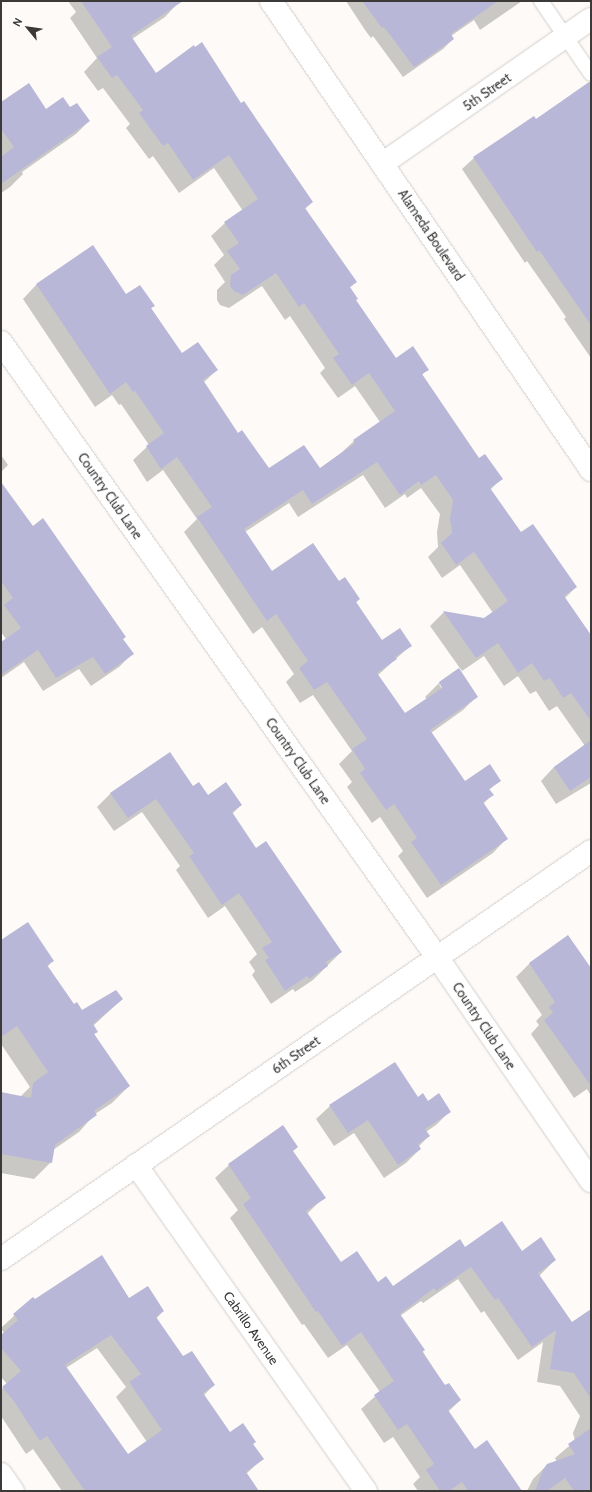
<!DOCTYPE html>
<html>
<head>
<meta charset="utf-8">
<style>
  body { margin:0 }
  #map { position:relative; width:592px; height:1492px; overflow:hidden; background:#fdfaf7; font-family:Cabin,sans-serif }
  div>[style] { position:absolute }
  .shadow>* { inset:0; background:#0003 }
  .building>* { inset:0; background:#b9b7d8 }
  .roads { filter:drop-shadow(0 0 1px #d2cfcd) drop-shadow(0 0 1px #d2cfcd) }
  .service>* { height:14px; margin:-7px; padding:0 7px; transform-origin:7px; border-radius:7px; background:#fff }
  .minor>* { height:22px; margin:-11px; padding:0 11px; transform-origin:11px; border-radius:11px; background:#fff }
  .tertiary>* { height:22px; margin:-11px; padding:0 11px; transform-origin:11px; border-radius:11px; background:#fff }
  .secondary>* { height:22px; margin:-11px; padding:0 11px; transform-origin:11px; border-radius:11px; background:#fff }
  span { translate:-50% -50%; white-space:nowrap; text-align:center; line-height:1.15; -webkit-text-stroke:3px #fff; paint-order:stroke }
  .street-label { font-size:13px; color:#3b3a39 }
  .frame { position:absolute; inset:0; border:2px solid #3b3a39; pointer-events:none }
  .north { position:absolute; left:8px; top:8px; width:40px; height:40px; -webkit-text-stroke:3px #fff; paint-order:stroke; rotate:299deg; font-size:11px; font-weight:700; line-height:16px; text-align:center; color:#3b3a39 }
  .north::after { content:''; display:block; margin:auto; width:14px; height:18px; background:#3b3a39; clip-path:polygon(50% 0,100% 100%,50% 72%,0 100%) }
</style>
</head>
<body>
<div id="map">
  <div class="shadow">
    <div style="clip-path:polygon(evenodd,68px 1px,177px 1px,178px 3px,165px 17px,132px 39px,156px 74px,241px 104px,312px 202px,304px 210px,356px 282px,349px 288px,355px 300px,396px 360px,427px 369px,422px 375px,479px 459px,501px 479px,490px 490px,521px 534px,576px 587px,565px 598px,591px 637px,591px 783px,556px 804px,541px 781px,554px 767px,585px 746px,557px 706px,549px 711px,536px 691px,530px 694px,518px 676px,504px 686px,484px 656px,462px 671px,430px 626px,444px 612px,484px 619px,493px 613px,460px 565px,442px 578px,428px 557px,438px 547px,437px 532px,440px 514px,421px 488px,407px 498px,405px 494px,385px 508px,363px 475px,298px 517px,289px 503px,245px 532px,272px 572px,338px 583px,359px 599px,356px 602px,382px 642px,410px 646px,377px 676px,404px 715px,427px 699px,425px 697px,439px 683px,459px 670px,477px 696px,463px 710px,431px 733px,464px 783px,500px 780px,489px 790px,492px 795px,483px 804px,506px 839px,493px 853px,427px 898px,398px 856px,403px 851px,380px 817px,372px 823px,347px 787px,352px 782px,339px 764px,352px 751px,313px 695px,300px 703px,286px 682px,294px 674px,262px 627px,253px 634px,184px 532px,197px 519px,163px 470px,147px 482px,133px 460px,149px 445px,121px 404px,119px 405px,112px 395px,95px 407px,23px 299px,36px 285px,93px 247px,126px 296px,153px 306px,150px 309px,182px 354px,217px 370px,203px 383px,238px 434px,269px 470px,319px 470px,340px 454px,354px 441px,380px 422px,355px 386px,338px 398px,320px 373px,325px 368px,290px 316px,285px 320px,262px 286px,229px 308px,220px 305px,217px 300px,217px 290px,225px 282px,214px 265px,224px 255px,211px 236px,225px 223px,243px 211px,214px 168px,179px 193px,153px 156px,149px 159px,126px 128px,130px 124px,103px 88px,98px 91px,84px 72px,97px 58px,70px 18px,76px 12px,68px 1px,439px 684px,441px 684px,444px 692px,439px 684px)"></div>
    <div style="clip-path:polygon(346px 1px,522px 1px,480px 30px,474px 20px,451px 36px,453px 39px,443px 49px,403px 77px,373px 36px,371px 38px,365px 30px)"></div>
    <div style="clip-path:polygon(591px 83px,591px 358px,564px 319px,566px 317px,527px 261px,525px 263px,462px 169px,474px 158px,533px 117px,535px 120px)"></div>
    <div style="clip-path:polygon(1px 104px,46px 111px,70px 109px,89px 121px,76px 134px,22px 172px,23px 174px,10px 187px,1px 193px)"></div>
    <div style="clip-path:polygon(1px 455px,8px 465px,1px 472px)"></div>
    <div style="clip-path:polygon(1px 484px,32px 527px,132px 654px,119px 667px,91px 686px,79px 669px,43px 691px,24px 662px,1px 678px,1px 643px,6px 639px,1px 632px)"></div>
    <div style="clip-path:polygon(193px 788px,207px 797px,241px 805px,232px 814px,256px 849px,341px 952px,313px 980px,295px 992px,293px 989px,271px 1004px,252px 975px,255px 971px,249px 962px,257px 954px,225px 906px,208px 918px,176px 870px,180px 866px,142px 812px,114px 831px,97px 807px,111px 793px)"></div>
    <div style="clip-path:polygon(568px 937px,591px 969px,591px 1096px,587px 1089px,574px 1098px,531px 1034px,539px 1025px,536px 1021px,542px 1015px,516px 977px,529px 964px)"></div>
    <div style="clip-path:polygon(1px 941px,53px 961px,47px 967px,74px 1006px,82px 1011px,122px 999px,93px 1026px,94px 1034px,129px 1086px,112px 1103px,95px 1114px,79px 1132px,53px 1150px,51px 1162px,34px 1179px,1px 1173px,1px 1096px,20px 1097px,30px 1087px,1px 1044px)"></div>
    <div style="clip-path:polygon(417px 1098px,450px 1111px,436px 1125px,426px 1132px,429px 1136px,418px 1147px,420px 1149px,406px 1163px,384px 1178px,354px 1133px,334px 1146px,316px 1119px,330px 1106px)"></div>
    <div style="clip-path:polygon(292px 1152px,324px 1197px,307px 1214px,341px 1264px,378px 1284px,393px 1287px,465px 1248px,522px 1252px,555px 1260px,539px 1276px,572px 1323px,591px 1315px,591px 1491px,527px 1491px,533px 1479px,547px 1465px,557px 1462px,555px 1458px,575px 1441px,573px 1433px,580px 1416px,560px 1386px,537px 1382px,543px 1342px,518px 1360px,484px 1311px,481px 1313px,458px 1279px,423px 1303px,421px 1301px,400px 1316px,445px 1386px,460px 1400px,448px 1412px,475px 1450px,520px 1491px,418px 1491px,413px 1484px,420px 1477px,393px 1437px,384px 1443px,361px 1409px,380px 1392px,347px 1345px,328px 1358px,304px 1324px,302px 1325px,230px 1218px,238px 1210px,215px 1178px,229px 1165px)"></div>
    <div style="clip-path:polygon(evenodd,33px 1298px,35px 1300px,129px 1299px,163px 1311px,156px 1319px,182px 1358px,214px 1385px,204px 1395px,230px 1434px,252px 1444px,262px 1459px,246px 1474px,258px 1491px,62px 1491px,33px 1449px,26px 1454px,1px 1416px,1px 1390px,7px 1384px,1px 1377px,1px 1336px,4px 1333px,1px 1328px,33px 1298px,97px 1348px,126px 1387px,116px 1397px,147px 1442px,128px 1456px,66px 1368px,97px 1348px)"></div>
  </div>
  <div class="building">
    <div style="clip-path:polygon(81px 1px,183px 1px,131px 36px,156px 73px,194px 45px,195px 47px,202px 42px,241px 103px,244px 101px,313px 202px,305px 208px,357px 282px,350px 287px,358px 299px,356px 300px,396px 358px,413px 346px,429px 370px,422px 374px,479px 458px,485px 454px,503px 479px,490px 488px,521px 532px,533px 524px,577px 587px,564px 596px,591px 635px,591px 721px,571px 693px,563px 698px,550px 678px,544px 681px,532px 663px,518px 673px,498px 643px,476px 658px,443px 611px,484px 618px,508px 601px,474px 552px,456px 565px,441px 543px,452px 533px,450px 518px,453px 500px,436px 475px,421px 485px,419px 481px,400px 495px,377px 462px,312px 504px,303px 490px,244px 529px,272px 571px,313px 543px,339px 581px,345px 577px,360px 599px,356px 602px,382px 640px,400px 628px,412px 646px,395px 657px,397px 659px,377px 673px,405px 713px,442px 688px,439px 682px,459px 668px,478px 697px,430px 730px,465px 781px,490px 764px,501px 781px,489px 789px,494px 795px,483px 802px,508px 839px,441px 885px,411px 842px,417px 838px,394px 804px,386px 810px,360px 773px,365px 769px,352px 749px,367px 739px,327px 682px,314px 690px,299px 668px,308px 661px,276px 614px,267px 621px,197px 517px,212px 507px,177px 457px,161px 469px,146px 446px,164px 433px,135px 391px,133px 392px,126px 382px,110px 394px,36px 284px,93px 245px,126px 294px,140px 285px,155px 306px,151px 308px,182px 353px,198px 342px,218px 370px,203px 380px,238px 433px,242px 430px,269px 468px,304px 445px,320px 468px,355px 443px,353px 440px,395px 411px,369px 373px,352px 385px,333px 358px,339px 354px,304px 303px,299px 307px,276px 273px,243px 295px,234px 291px,230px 286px,231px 275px,240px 269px,227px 251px,239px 243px,224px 222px,258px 199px,229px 155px,193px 180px,168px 143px,163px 146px,139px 113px,143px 110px,117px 75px,112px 78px,97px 57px,112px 47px)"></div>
    <div style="clip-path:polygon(362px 1px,498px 1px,451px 34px,454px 39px,414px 67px,384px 27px,382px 28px)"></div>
    <div style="clip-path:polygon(589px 82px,591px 82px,591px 325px,539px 250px,537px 252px,473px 157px,534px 116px,536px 119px)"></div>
    <div style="clip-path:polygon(29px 83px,46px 109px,63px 97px,70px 107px,77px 103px,90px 121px,1px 184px,1px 157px,14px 147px,1px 129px,1px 102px)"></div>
    <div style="clip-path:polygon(1px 482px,33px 526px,43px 518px,126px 637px,123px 639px,134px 654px,105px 674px,93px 657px,56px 678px,38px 650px,1px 675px,1px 642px,21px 628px,4px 605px,13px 598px,1px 581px)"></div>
    <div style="clip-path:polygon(591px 740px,591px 777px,570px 791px,554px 767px)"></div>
    <div style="clip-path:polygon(170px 752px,193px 786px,199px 782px,208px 795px,226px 782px,242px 805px,232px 812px,256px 848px,266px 841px,342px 952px,326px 962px,328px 966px,309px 979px,307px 976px,285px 991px,265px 960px,269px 958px,262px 948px,272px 942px,239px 893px,222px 905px,189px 856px,194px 853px,156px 799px,128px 818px,110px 793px)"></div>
    <div style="clip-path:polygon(28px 922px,54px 961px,47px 965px,74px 1004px,77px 1002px,82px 1010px,116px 990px,123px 999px,93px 1024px,98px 1032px,94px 1034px,130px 1086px,94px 1111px,97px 1115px,55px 1145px,52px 1163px,1px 1154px,1px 1092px,31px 1098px,33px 1083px,48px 1072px,17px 1026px,1px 1037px,1px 940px)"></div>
    <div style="clip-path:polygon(568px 935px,591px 968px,591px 1086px,544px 1020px,553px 1013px,549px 1007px,555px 1002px,529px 963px)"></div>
    <div style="clip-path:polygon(395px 1062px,418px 1097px,423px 1093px,428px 1101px,439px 1093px,451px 1112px,425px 1129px,430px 1136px,418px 1144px,421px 1149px,398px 1165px,368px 1120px,348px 1133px,329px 1105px)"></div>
    <div style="clip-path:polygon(283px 1125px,298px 1147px,293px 1151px,326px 1198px,306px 1211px,341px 1262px,357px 1251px,378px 1282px,386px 1276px,393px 1286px,460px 1239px,465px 1247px,502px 1221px,522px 1251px,541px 1237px,556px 1260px,538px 1273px,572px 1322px,591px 1309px,591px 1399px,574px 1373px,550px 1369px,556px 1330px,532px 1347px,498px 1298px,495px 1300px,471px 1267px,436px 1291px,434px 1288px,400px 1314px,425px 1350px,422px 1352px,445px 1385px,449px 1383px,461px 1400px,448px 1410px,475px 1449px,487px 1440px,522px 1491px,468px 1491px,462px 1482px,449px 1491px,440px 1491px,426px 1470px,434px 1464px,407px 1424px,398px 1430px,374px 1395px,394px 1381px,361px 1332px,342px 1346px,318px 1311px,316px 1312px,243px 1204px,251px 1198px,228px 1164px)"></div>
    <div style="clip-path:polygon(evenodd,102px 1255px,129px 1298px,148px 1286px,164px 1311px,156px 1317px,183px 1356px,192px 1351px,215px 1385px,203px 1393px,230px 1432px,243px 1423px,256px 1442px,253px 1444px,264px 1459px,246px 1472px,259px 1491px,85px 1491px,47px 1436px,40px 1441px,13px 1400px,2px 1387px,21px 1371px,1px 1348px,1px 1335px,18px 1320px,13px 1314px,33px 1297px,35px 1299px,102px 1255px,111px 1335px,141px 1374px,129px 1382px,162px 1430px,128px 1454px,65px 1365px,111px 1335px)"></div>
    <div style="clip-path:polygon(591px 1428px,591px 1491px,574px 1491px,565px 1478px,547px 1491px,535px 1491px,543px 1470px,547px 1464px,575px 1454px,568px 1444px)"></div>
  </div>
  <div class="roads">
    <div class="service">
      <div style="left:541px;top:1px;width:88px;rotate:55.6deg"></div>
    </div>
    <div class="minor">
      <div style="left:382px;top:164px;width:254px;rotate:-34.8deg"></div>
      <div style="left:1px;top:342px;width:754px;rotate:54.67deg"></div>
      <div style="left:437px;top:957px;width:272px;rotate:55.5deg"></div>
      <div style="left:1px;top:1474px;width:21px;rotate:55deg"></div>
    </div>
    <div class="tertiary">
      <div style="left:136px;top:1165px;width:399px;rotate:54.8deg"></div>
      <div style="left:1px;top:1259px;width:717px;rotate:-34.66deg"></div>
    </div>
    <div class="secondary">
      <div style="left:271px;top:1px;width:568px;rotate:55.69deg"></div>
    </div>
  </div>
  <div class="street-label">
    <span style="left:487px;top:92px;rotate:-35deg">5th Street</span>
    <span style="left:431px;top:235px;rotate:56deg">Alameda Boulevard</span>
    <span style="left:110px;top:496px;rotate:55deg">Country Club Lane</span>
    <span style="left:298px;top:761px;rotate:55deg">Country Club Lane</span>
    <span style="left:484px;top:1026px;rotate:56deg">Country Club Lane</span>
    <span style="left:296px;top:1055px;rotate:-35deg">6th Street</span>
    <span style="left:251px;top:1328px;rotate:55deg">Cabrillo Avenue</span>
  </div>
  <div class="frame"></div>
  <div class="north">N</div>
</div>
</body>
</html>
